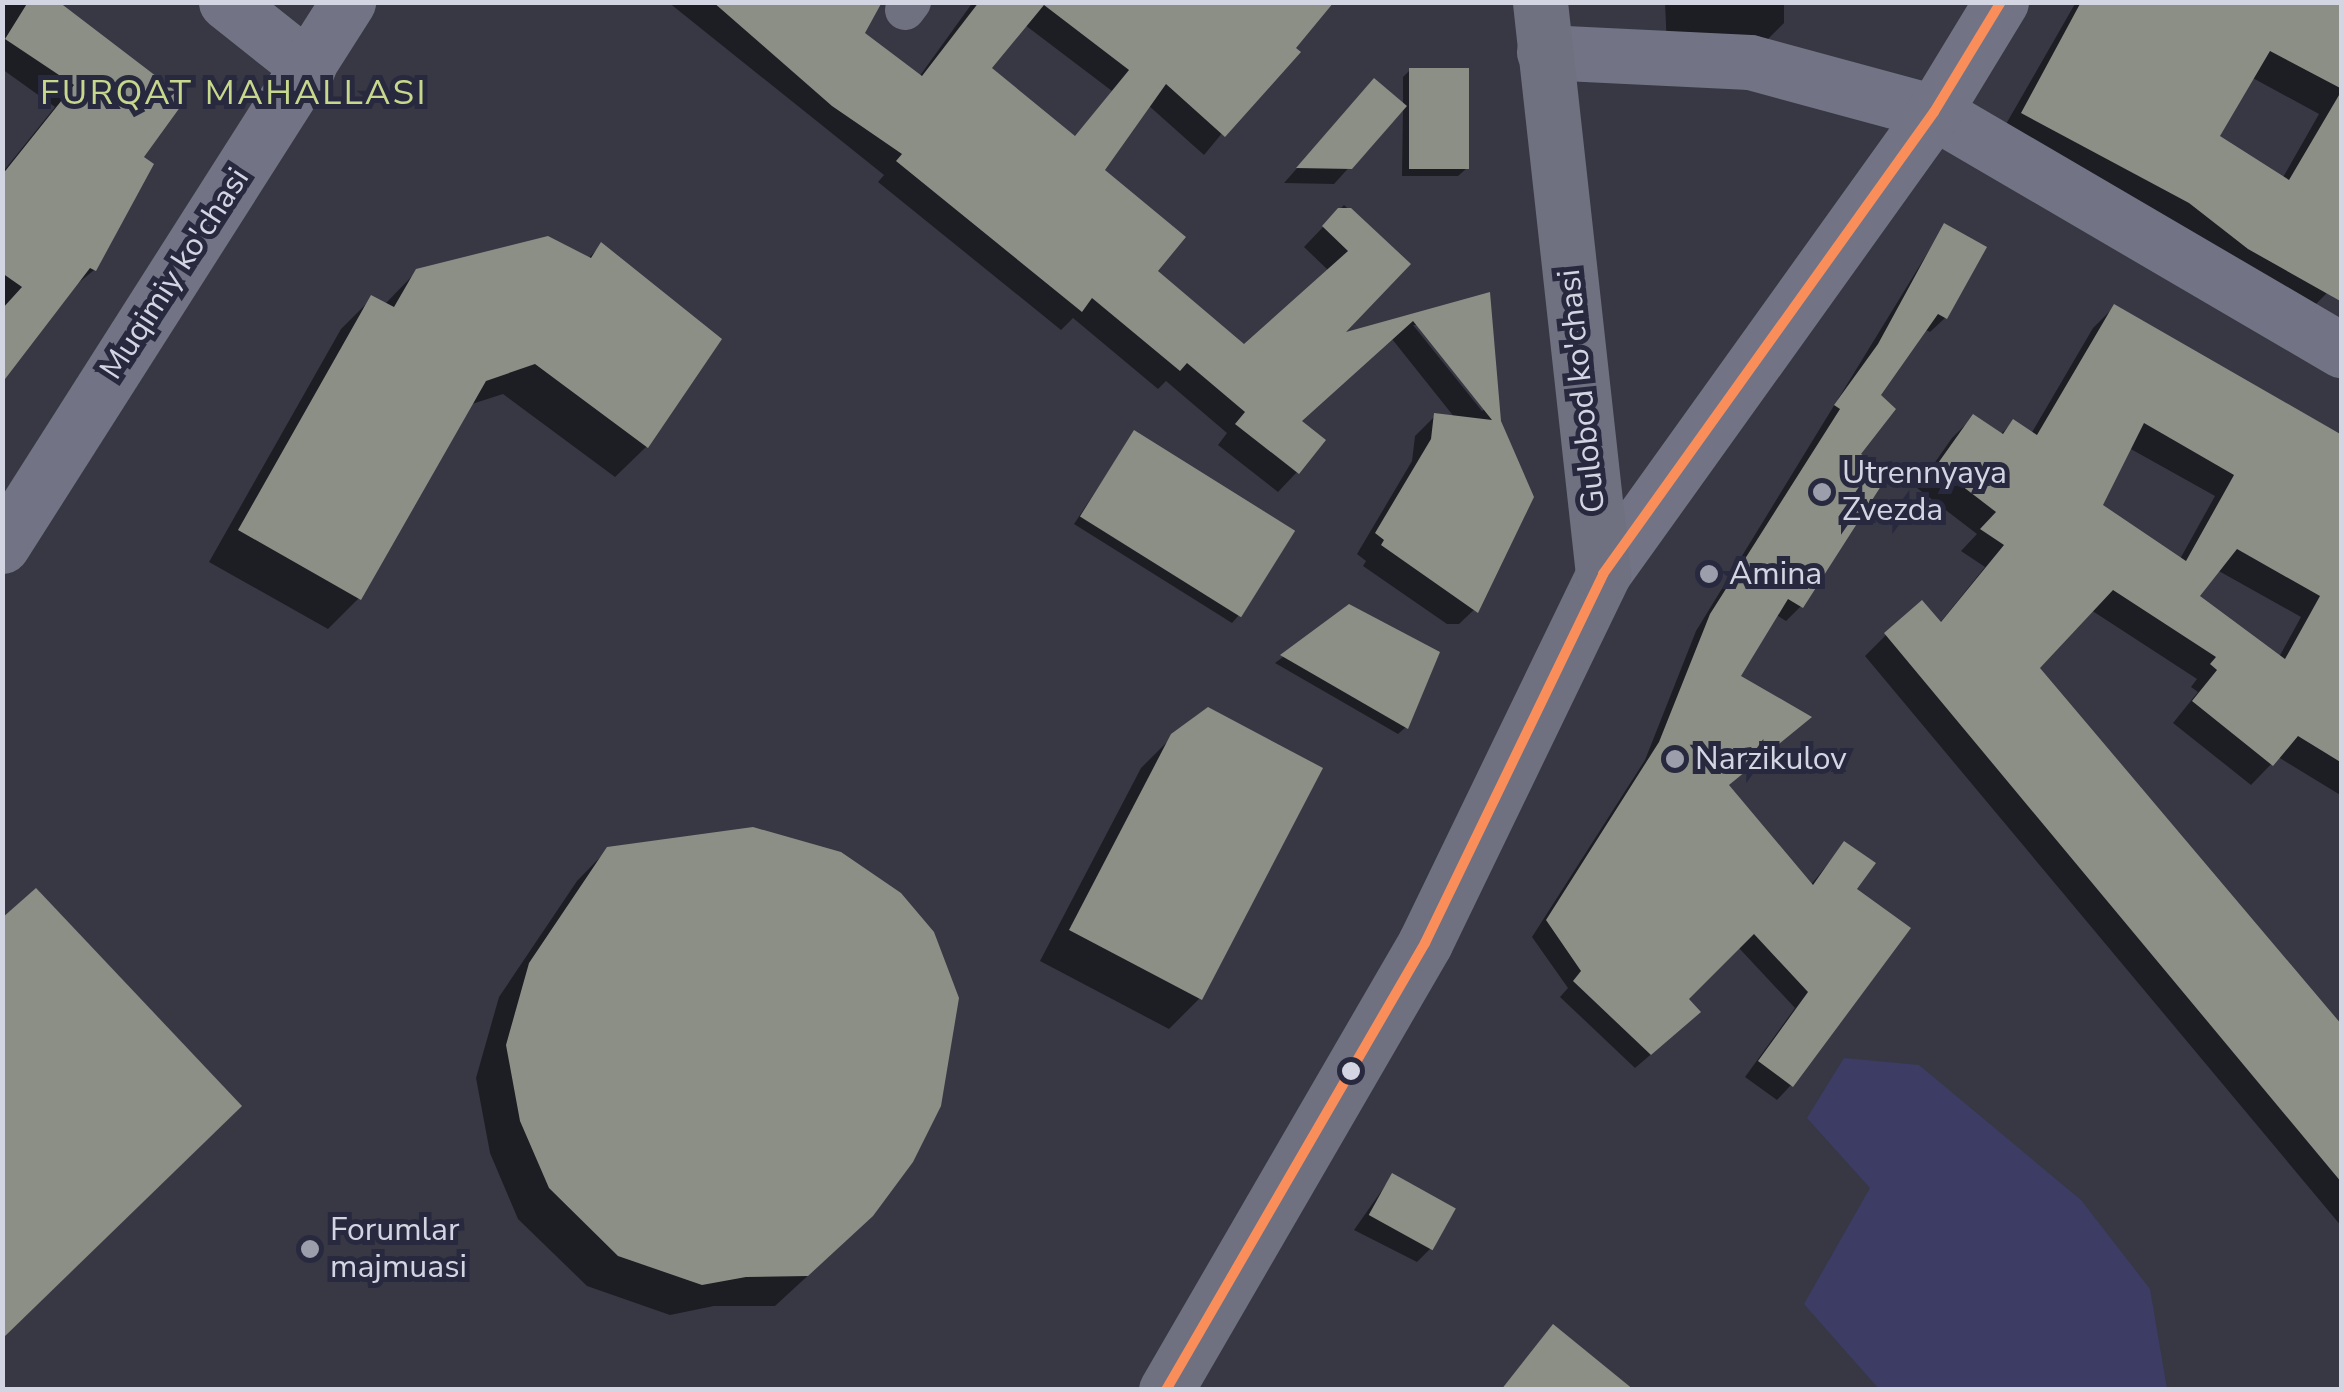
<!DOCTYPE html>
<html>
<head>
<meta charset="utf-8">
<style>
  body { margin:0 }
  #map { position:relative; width:2344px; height:1392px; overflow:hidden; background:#373844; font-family:"Nunito Sans",sans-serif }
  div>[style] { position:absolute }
  .green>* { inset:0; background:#3c3c64 }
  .shadow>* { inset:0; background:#0007 }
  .building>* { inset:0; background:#8b8f85; transform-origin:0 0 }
  .street>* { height:40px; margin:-20px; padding:0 20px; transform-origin:20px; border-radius:20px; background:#6f7080 }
  .secondary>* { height:55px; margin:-27.5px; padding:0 27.5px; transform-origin:27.5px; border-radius:27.5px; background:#727485 }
  .primary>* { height:55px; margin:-27.5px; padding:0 27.5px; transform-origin:27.5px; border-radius:27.5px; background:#6f7080 }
  .bus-1>* { height:10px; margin:-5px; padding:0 5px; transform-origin:5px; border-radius:5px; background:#fa8e5a }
  .dots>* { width:28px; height:28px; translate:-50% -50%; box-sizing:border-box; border:5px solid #28293f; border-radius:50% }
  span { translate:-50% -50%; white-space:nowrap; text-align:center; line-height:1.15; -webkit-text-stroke:10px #28293f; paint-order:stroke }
  .street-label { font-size:32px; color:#d3d5e3 }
  .poi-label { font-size:32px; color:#d3d5e3 }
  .left { translate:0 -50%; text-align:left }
  .neighbourhood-label { font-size:35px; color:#c7d88c; letter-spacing:2.5px }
  .frame { position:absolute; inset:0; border:5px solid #d3d5e3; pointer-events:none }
</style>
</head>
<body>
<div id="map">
  <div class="green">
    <div style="clip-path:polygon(1844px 1058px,1919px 1065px,2081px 1200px,2150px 1289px,2167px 1389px,1879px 1389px,1804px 1304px,1870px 1188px,1807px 1118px)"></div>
  </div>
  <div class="shadow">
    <div style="clip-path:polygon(2px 2px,54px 2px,140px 158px,94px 270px,71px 289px,2px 378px,2px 173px,55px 107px,2px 69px)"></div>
    <div style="clip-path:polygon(evenodd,668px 2px,880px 2px,862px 34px,919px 77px,973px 2px,1331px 2px,1204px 155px,1148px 105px,1102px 171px,1154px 271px,1244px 347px,1329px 271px,1304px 247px,1344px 205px,1407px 264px,1338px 337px,1488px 296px,1499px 422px,1480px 604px,1459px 624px,1447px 624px,1363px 566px,1366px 561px,1357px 554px,1412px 461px,1415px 436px,1435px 416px,1455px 418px,1392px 339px,1299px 422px,1297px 472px,1278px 492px,1218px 445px,1227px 433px,1166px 381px,1158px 389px,1073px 318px,1061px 330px,878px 182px,884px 175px,668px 2px,1025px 25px,1112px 91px,1074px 138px,989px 69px,1025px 25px,668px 2px,1413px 325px,1420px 325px,1486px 408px,1482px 411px,1413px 325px)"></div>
    <div style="clip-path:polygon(1665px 2px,1784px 2px,1784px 23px,1760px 47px,1667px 49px)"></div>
    <div style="clip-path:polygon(evenodd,2076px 2px,2342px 2px,2342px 263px,2326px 294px,2302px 318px,1998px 138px,2076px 2px,2251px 77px,2319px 114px,2282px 179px,2216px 136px,2251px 77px)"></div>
    <div style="clip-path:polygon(1410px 70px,1466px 169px,1458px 176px,1402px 176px,1403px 108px,1334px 184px,1284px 183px,1359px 98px,1403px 106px,1403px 77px)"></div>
    <div style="clip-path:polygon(1944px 226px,1983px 248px,1945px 318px,1930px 332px,1924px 329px,1878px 396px,1801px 606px,1786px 621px,1775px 614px,1737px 677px,1727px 786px,1810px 886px,1844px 844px,1854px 889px,1791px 1085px,1777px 1100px,1745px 1077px,1795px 1008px,1738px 947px,1686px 999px,1683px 1027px,1635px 1068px,1560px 997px,1568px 988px,1532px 937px,1645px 760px,1696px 631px)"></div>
    <div style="clip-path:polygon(601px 245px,719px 340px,646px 447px,615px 477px,503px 394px,469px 405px,359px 598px,328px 629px,209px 562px,341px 329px,372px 298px,386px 303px,417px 271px,588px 259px)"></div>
    <div style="clip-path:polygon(evenodd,2114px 307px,2342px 438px,2342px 796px,2278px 757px,2251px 785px,2173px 723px,2198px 692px,2191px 687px,2197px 679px,2091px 610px,2036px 668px,2342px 1029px,2342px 1227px,1865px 656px,1886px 635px,1939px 624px,1985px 567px,1961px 551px,1977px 534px,1917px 488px,1952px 438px,1973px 417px,2000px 435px,2013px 422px,2031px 434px,2093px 328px,2114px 307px,2129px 448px,2215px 496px,2180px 559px,2100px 506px,2129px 448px,2114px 307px,2217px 570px,2301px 617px,2279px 657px,2197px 596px,2217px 570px)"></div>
    <div style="clip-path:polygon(1134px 433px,1239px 615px,1232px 623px,1074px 524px)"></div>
    <div style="clip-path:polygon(1349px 607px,1406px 727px,1398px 734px,1275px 663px)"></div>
    <div style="clip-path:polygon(1173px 736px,1200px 998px,1169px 1029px,1040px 961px,1141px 768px)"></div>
    <div style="clip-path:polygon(608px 849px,839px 1247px,775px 1306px,714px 1306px,670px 1315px,587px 1286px,518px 1219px,490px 1153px,476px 1078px,499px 997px,577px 881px)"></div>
    <div style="clip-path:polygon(1392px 1176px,1433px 1246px,1417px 1262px,1354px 1230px)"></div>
  </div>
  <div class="building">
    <div style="clip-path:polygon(28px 2px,59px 2px,186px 99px,144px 157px,154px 164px,96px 271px,90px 268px,2px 383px,2px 309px,22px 287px,2px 273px,2px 175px,74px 85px,5px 39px)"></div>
    <div style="clip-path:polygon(evenodd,713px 2px,882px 2px,865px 33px,922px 76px,979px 2px,1334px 2px,1296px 48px,1301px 52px,1225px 137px,1166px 84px,1105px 170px,1186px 237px,1158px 271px,1244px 344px,1348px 251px,1322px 226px,1338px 208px,1351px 208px,1411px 264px,1346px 332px,1490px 292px,1501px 421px,1534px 497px,1478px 613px,1381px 545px,1384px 540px,1375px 533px,1431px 439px,1434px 413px,1492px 420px,1413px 321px,1302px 421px,1326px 440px,1299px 474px,1235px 424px,1245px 412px,1187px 363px,1180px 371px,1092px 298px,1082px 312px,896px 161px,902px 154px,832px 106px,713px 2px,1044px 5px,1129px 70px,1075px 136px,992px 68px,1044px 5px)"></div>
    <div style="clip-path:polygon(2081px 2px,2342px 2px,2342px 89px,2270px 51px,2220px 136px,2289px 180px,2342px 90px,2342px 302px,2248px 249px,2189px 203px,2021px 113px)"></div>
    <div style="left:1409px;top:68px;width:60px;height:101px"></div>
    <div style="clip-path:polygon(1374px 78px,1407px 106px,1352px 169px,1296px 168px)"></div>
    <div style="clip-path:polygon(1944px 223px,1987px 247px,1947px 319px,1938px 314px,1881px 395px,1896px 409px,1861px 454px,1890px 472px,1803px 608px,1788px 599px,1741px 676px,1812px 717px,1729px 785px,1813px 885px,1844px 841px,1876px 863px,1857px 889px,1911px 928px,1793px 1087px,1758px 1061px,1808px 992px,1754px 934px,1689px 999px,1701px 1012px,1651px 1055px,1573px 981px,1581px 971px,1546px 920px,1659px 742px,1710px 614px,1840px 409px,1834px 405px,1878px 344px)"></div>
    <div style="clip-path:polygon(548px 236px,591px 258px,601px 242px,722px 339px,648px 448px,535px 364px,486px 381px,361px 600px,238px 530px,371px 295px,394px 307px,416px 269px)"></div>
    <div style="clip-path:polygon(evenodd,2114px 304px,2342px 435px,2342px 763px,2298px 736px,2273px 766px,2192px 701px,2217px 670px,2210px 664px,2216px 657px,2113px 590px,2040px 668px,2342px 1025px,2342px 1183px,1884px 633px,1922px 600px,1941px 622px,2004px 545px,1980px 529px,1996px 512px,1936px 466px,1973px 414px,2003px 434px,2013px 419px,2037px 435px,2114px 304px,2144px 423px,2234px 475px,2186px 561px,2103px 505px,2144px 423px,2114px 304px,2237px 549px,2320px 596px,2285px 659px,2200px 596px,2237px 549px)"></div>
    <div style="left:1134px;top:430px;width:190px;height:102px;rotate:32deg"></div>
    <div style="clip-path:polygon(1349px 604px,1440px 652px,1408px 729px,1280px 655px)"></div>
    <div style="clip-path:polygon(1208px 707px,1323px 768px,1202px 1000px,1069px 930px,1171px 734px)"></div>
    <div style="clip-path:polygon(753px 827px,841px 852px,901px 893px,934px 932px,959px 998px,941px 1106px,913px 1162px,873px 1216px,808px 1276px,746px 1277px,702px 1285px,618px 1256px,549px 1188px,520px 1121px,506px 1045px,529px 963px,607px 847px)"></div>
    <div style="clip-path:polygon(36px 888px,242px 1106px,2px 1339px,2px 918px)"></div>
    <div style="left:1392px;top:1173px;width:73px;height:48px;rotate:29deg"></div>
    <div style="clip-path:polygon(1553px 1324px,1634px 1390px,1501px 1390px)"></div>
  </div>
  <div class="street">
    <div style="left:905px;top:10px;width:10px;rotate:-53deg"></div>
  </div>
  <div class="secondary">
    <div style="left:226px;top:2px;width:105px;rotate:38.4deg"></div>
    <div style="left:1544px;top:52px;width:206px;rotate:2.8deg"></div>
    <div style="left:1750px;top:62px;width:191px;rotate:15.2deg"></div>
    <div style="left:1934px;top:112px;width:472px;rotate:30.3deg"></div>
    <div style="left:2px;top:546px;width:645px;rotate:-57.54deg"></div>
    <div style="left:1603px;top:574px;width:568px;rotate:-54.38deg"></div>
    <div style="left:1934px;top:112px;width:129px;rotate:-58.7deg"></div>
  </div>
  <div class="primary">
    <div style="left:1166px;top:1390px;width:517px;rotate:-59.91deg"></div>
    <div style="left:1425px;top:943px;width:410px;rotate:-64.2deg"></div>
    <div style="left:1603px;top:574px;width:575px;rotate:-96.29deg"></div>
  </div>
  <div class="bus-1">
    <div style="left:1166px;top:1390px;width:517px;rotate:-59.91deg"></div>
    <div style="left:1425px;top:943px;width:410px;rotate:-64.2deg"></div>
    <div style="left:1603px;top:574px;width:568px;rotate:-54.38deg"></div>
    <div style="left:1934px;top:112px;width:129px;rotate:-58.7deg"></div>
  </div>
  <div class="dots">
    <div style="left:1822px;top:492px;background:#9c9eab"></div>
    <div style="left:1709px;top:574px;background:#9c9eab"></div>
    <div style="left:1675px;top:759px;background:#9c9eab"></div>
    <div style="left:1351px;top:1071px;background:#d3d5e3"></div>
    <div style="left:310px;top:1249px;background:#9c9eab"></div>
  </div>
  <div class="street-label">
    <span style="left:175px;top:274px;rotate:-57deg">Muqimiy ko'chasi</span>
    <span style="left:1582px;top:391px;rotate:-96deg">Gulobod ko'chasi</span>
  </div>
  <div class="poi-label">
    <span class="left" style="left:1842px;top:492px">Utrennyaya<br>Zvezda</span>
    <span class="left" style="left:1729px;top:574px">Amina</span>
    <span class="left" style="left:1695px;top:759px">Narzikulov</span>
    <span class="left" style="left:330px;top:1249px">Forumlar<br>majmuasi</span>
  </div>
  <div class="neighbourhood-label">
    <span style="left:234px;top:93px">FURQAT MAHALLASI</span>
  </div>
  <div class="frame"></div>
</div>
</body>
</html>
